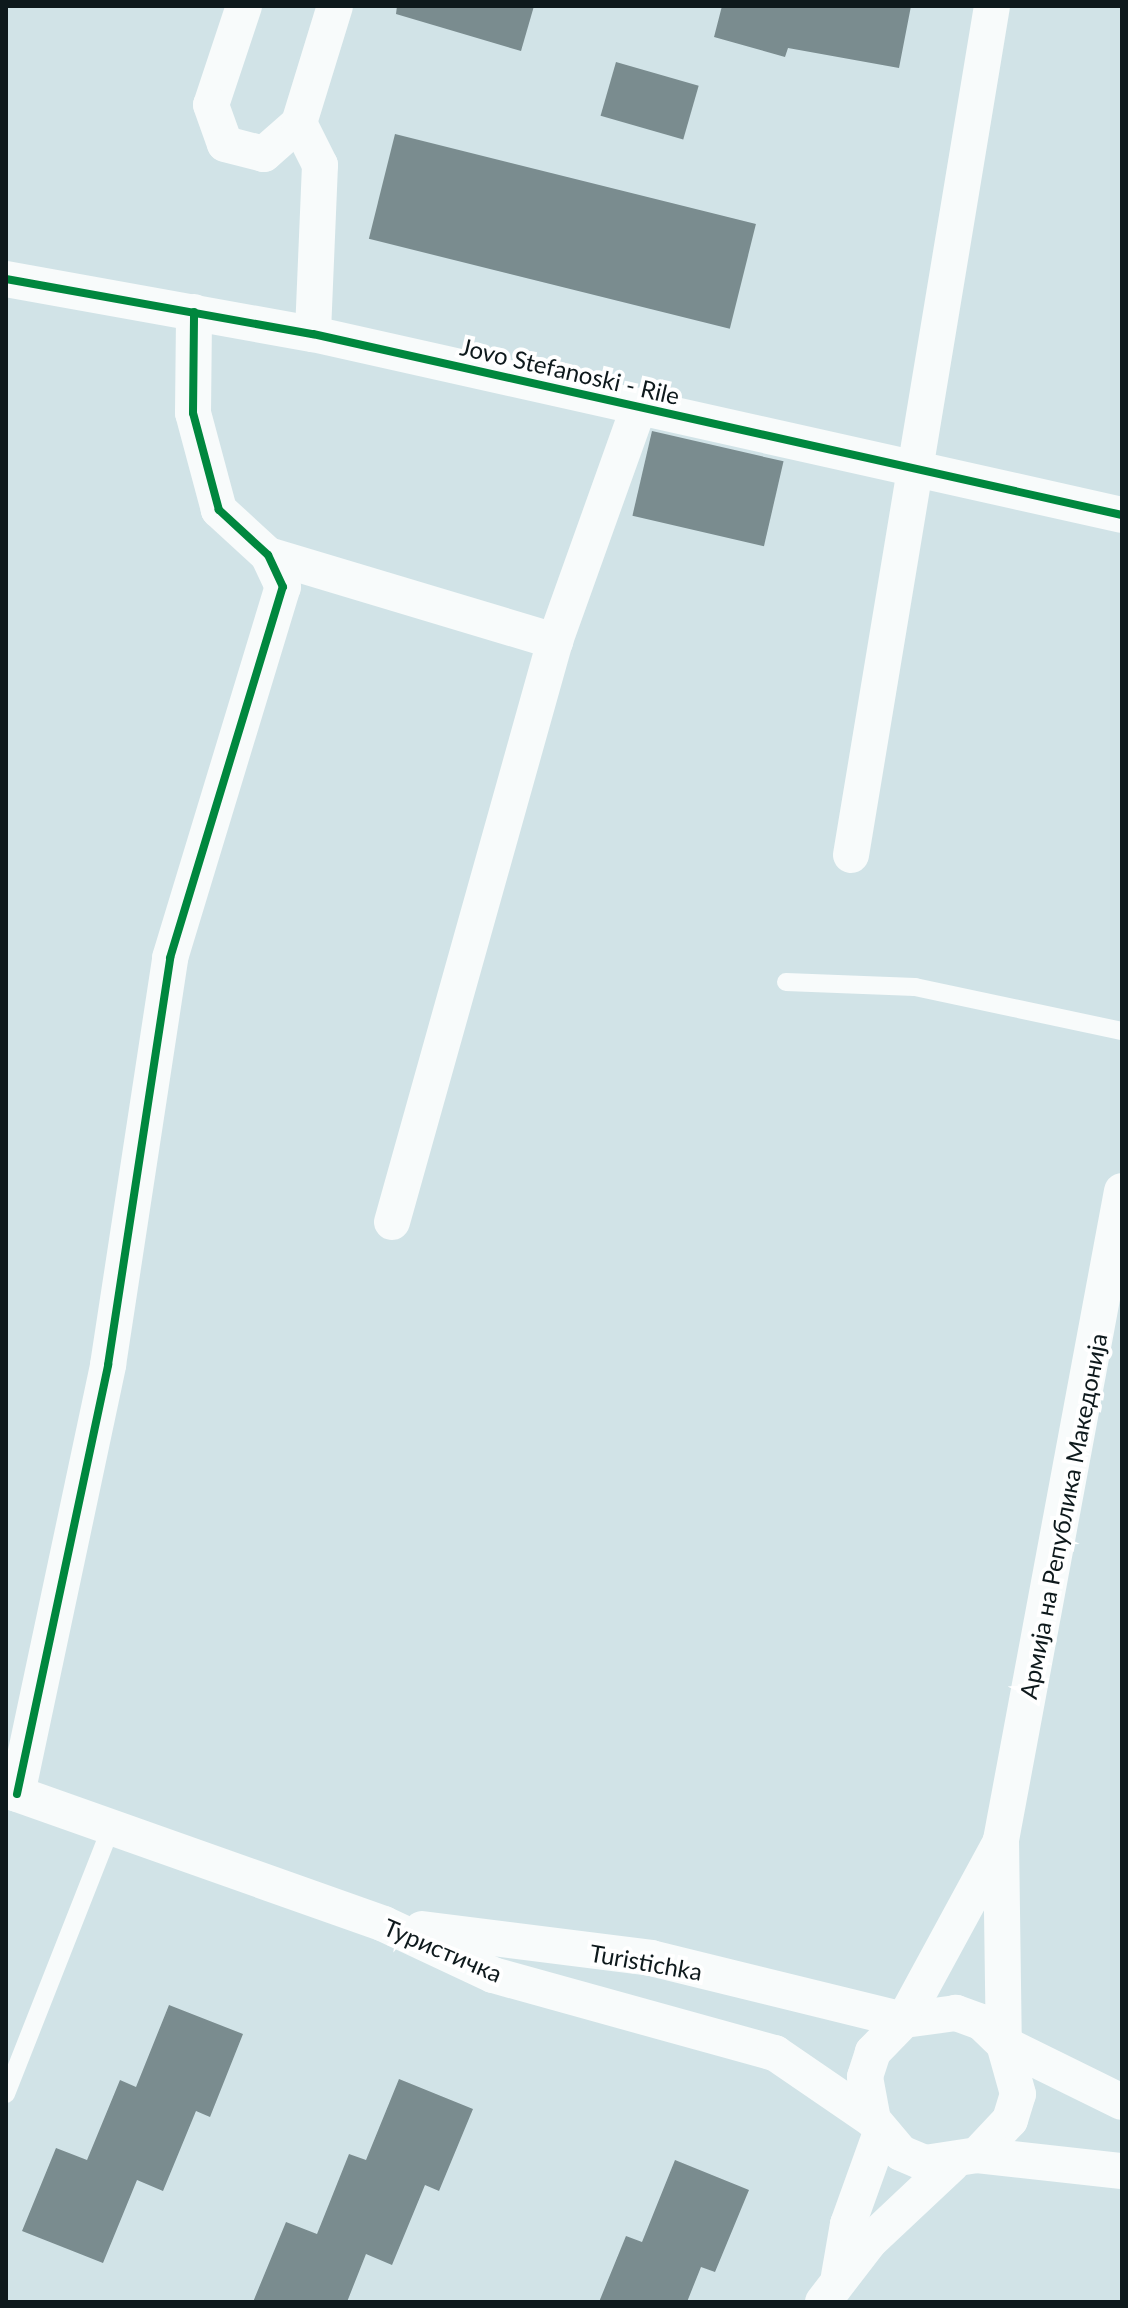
<!DOCTYPE html>
<html>
<head>
<meta charset="utf-8">
<style>
  body { margin:0 }
  #map { position:relative; width:1128px; height:2308px; overflow:hidden; background:#d1e3e7; font-family:Lato,sans-serif }
  div>[style] { position:absolute }
  .building>* { inset:0; background:#7a8c8f; transform-origin:0 0 }
  .lane>* { height:18px; margin:-9px; padding:0 9px; transform-origin:9px; border-radius:9px; background:#f8fbfb }
  .street>* { height:36px; margin:-18px; padding:0 18px; transform-origin:18px; border-radius:18px; background:#f8fbfb }
  .cycleway>* { height:8px; margin:-4px; padding:0 4px; transform-origin:4px; border-radius:4px; background:#00873e }
  span { translate:-50% -50%; white-space:nowrap; text-align:center; line-height:1.15; -webkit-text-stroke:8px #fff; paint-order:stroke }
  .street-label { font-size:24px; color:#0e191c }
  .frame { position:absolute; inset:0; border:8px solid #0e191c; pointer-events:none }
</style>
</head>
<body>
<div id="map">
  <div class="building">
    <div style="clip-path:polygon(397px 6px,534px 6px,521px 51px,396px 14px)"></div>
    <div style="clip-path:polygon(722px 6px,911px 6px,899px 68px,788px 48px,785px 57px,714px 37px)"></div>
    <div style="left:616px;top:62px;width:86px;height:56px;rotate:16deg"></div>
    <div style="left:395px;top:134px;width:372px;height:108px;rotate:14deg"></div>
    <div style="left:652px;top:431px;width:135px;height:87px;rotate:13deg"></div>
    <div style="clip-path:polygon(169px 2005px,243px 2034px,210px 2117px,196px 2111px,163px 2191px,137px 2180px,103px 2263px,22px 2231px,56px 2148px,87px 2160px,120px 2080px,136px 2087px)"></div>
    <div style="clip-path:polygon(399px 2079px,473px 2109px,439px 2191px,425px 2185px,392px 2265px,366px 2254px,347px 2302px,253px 2302px,286px 2222px,317px 2234px,349px 2154px,366px 2160px)"></div>
    <div style="clip-path:polygon(675px 2160px,749px 2190px,715px 2272px,701px 2267px,687px 2302px,599px 2302px,626px 2236px,642px 2242px)"></div>
  </div>
  <div class="lane">
    <div style="left:786px;top:982px;width:129px;rotate:2.2deg"></div>
    <div style="left:915px;top:987px;width:212px;rotate:12deg"></div>
    <div style="left:6px;top:2094px;width:287px;rotate:-68.5deg"></div>
  </div>
  <div class="street">
    <div style="left:244px;top:6px;width:104px;rotate:108.4deg"></div>
    <div style="left:211px;top:105px;width:41px;rotate:70.3deg"></div>
    <div style="left:225px;top:144px;width:40px;rotate:14.4deg"></div>
    <div style="left:264px;top:154px;width:47px;rotate:-41.5deg"></div>
    <div style="left:299px;top:123px;width:122px;rotate:-72.9deg"></div>
    <div style="left:299px;top:123px;width:47px;rotate:63.4deg"></div>
    <div style="left:320px;top:165px;width:169px;rotate:92.4deg"></div>
    <div style="left:6px;top:279px;width:312px;rotate:10.2deg"></div>
    <div style="left:313px;top:334px;width:829px;rotate:12.61deg"></div>
    <div style="left:268px;top:555px;width:300px;rotate:16.7deg"></div>
    <div style="left:851px;top:855px;width:861px;rotate:-80.57deg"></div>
    <div style="left:1122px;top:1191px;width:660px;rotate:100.56deg"></div>
    <div style="left:1001px;top:1840px;width:204px;rotate:89.2deg"></div>
    <div style="left:1004px;top:2044px;width:131px;rotate:26.2deg"></div>
    <div style="left:392px;top:1222px;width:603px;rotate:-74.33deg"></div>
    <div style="left:555px;top:641px;width:250px;rotate:-70.3deg"></div>
    <div style="left:6px;top:1790px;width:401px;rotate:19.5deg"></div>
    <div style="left:384px;top:1924px;width:120px;rotate:25.1deg"></div>
    <div style="left:493px;top:1975px;width:293px;rotate:15.5deg"></div>
    <div style="left:775px;top:2053px;width:119px;rotate:34.4deg"></div>
    <div style="left:17px;top:1794px;width:439px;rotate:-78deg"></div>
    <div style="left:108px;top:1365px;width:412px;rotate:-81.3deg"></div>
    <div style="left:170px;top:958px;width:388px;rotate:-73.1deg"></div>
    <div style="left:283px;top:587px;width:35px;rotate:-115deg"></div>
    <div style="left:268px;top:555px;width:67px;rotate:-137.4deg"></div>
    <div style="left:219px;top:510px;width:100px;rotate:-105deg"></div>
    <div style="left:193px;top:413px;width:101px;rotate:-89.4deg"></div>
    <div style="left:422px;top:1929px;width:231px;rotate:7.2deg"></div>
    <div style="left:651px;top:1958px;width:260px;rotate:13.8deg"></div>
    <div style="left:904px;top:2020px;width:201px;rotate:-61.5deg"></div>
    <div style="left:977px;top:2155px;width:48px;rotate:-46.7deg"></div>
    <div style="left:1010px;top:2120px;width:27px;rotate:-73deg"></div>
    <div style="left:1018px;top:2094px;width:52px;rotate:-105.6deg"></div>
    <div style="left:1004px;top:2044px;width:32px;rotate:-136deg"></div>
    <div style="left:981px;top:2022px;width:27px;rotate:-160deg"></div>
    <div style="left:956px;top:2013px;width:52px;rotate:172.3deg"></div>
    <div style="left:904px;top:2020px;width:45px;rotate:134.1deg"></div>
    <div style="left:873px;top:2052px;width:26px;rotate:108deg"></div>
    <div style="left:865px;top:2077px;width:44px;rotate:79.5deg"></div>
    <div style="left:873px;top:2120px;width:43px;rotate:49.7deg"></div>
    <div style="left:901px;top:2153px;width:26px;rotate:23deg"></div>
    <div style="left:925px;top:2163px;width:53px;rotate:-8.7deg"></div>
    <div style="left:977px;top:2155px;width:146px;rotate:6.3deg"></div>
    <div style="left:839px;top:2276px;width:53px;rotate:-80.2deg"></div>
    <div style="left:848px;top:2224px;width:95px;rotate:-70.2deg"></div>
    <div style="left:823px;top:2302px;width:76px;rotate:-52.5deg"></div>
    <div style="left:869px;top:2242px;width:114px;rotate:-43.2deg"></div>
  </div>
  <div class="cycleway">
    <div style="left:6px;top:279px;width:312px;rotate:10.2deg"></div>
    <div style="left:313px;top:334px;width:829px;rotate:12.61deg"></div>
    <div style="left:17px;top:1794px;width:439px;rotate:-78deg"></div>
    <div style="left:108px;top:1365px;width:412px;rotate:-81.3deg"></div>
    <div style="left:170px;top:958px;width:388px;rotate:-73.1deg"></div>
    <div style="left:283px;top:587px;width:35px;rotate:-115deg"></div>
    <div style="left:268px;top:555px;width:67px;rotate:-137.4deg"></div>
    <div style="left:219px;top:510px;width:100px;rotate:-105deg"></div>
    <div style="left:193px;top:413px;width:101px;rotate:-89.4deg"></div>
  </div>
  <div class="street-label">
    <span style="left:570px;top:371px;rotate:13deg">Jovo Stefanoski - Rile</span>
    <span style="left:1063px;top:1516px;rotate:-79deg">Армија на Република Македонија</span>
    <span style="left:443px;top:1950px;rotate:23deg">Туристичка</span>
    <span style="left:646px;top:1962px;rotate:10deg">Turistichka</span>
  </div>
  <div class="frame"></div>
</div>
</body>
</html>
